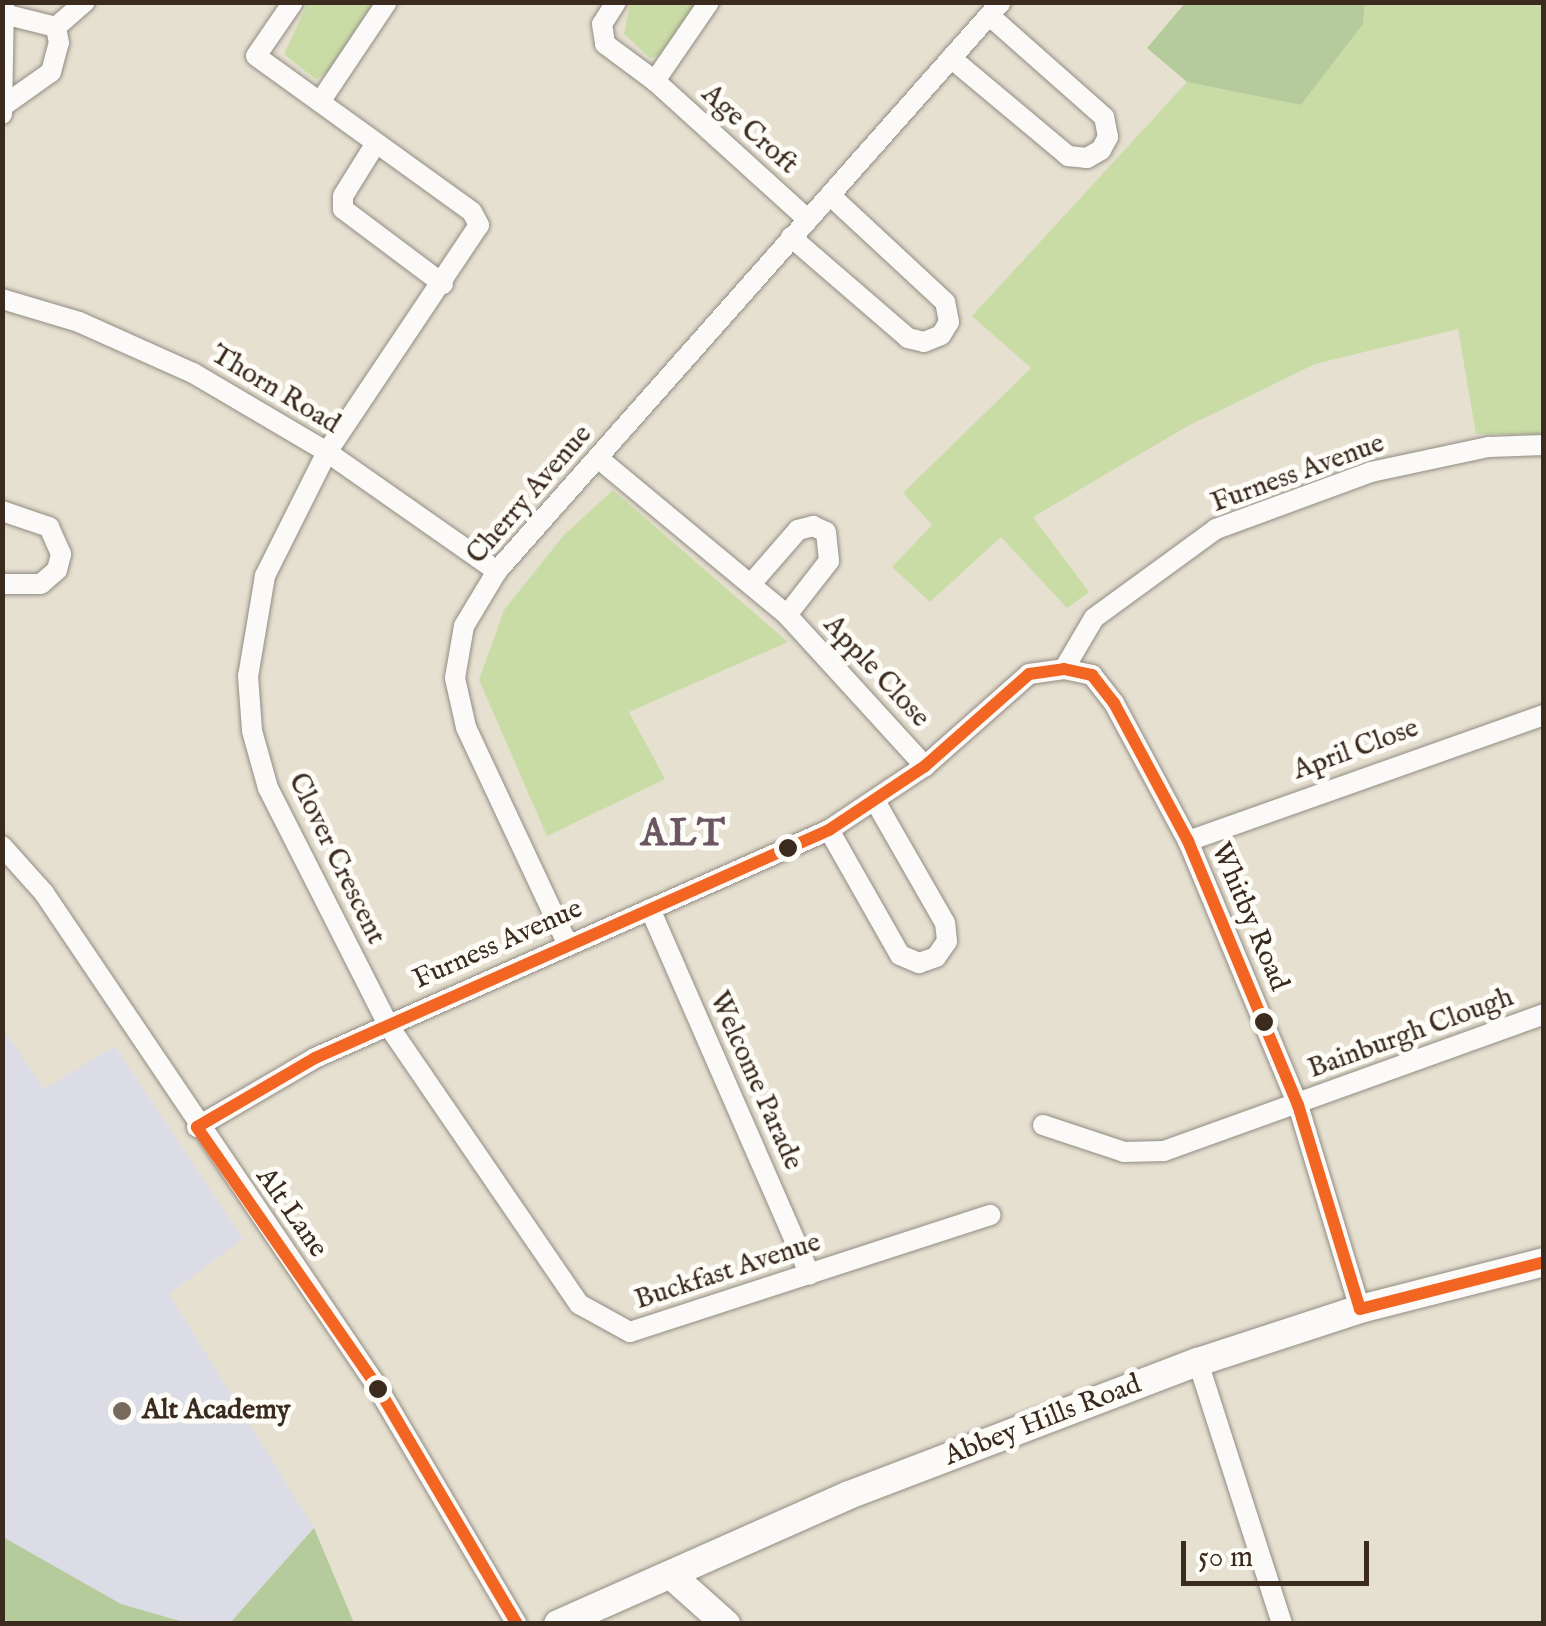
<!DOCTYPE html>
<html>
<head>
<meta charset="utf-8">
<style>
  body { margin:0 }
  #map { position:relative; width:1546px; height:1626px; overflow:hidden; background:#e6e0d1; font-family:"IM FELL English",serif }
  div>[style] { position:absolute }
  .built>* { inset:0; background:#dcdce7 }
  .green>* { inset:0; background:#cadca6 }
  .forest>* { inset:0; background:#b6cb9c }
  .roads { filter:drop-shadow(0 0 2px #918c82) drop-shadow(0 0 2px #918c82) }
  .street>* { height:20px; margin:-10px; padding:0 10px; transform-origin:10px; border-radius:10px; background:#fbfaf8 }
  .secondary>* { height:28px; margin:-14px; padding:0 14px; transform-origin:14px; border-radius:14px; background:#fbfaf8 }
  .bus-1>* { height:12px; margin:-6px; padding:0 6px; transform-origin:6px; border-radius:6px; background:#f26522 }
  .dots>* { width:28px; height:28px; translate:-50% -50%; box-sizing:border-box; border:5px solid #fdfcf7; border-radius:50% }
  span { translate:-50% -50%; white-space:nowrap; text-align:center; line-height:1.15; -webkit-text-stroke:10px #fdfcf7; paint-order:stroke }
  .street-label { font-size:28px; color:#3b2a1e }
  .poi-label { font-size:28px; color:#3b2a1e; font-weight:700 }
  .left { translate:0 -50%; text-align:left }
  .district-label { font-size:38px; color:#6b5662; font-weight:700; letter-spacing:2.5px }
  .frame { position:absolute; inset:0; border:5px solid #3b2a1e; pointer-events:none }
  .scale { position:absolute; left:1181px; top:1541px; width:188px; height:45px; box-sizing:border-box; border:5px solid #3b2a1e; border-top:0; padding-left:12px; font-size:30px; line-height:35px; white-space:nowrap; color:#3b2a1e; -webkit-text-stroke:8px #fdfcf7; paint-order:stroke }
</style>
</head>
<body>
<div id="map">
  <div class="built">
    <div style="clip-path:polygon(2px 1027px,44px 1089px,115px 1046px,243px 1239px,169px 1294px,314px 1528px,230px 1623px,187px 1623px,121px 1604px,3px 1537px)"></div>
  </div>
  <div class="green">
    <div style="clip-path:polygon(308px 3px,377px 3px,329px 72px,315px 79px,284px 54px)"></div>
    <div style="clip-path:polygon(630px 3px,698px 3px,660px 56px,650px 58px,624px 34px)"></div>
    <div style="clip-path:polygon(1365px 3px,1543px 3px,1543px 434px,1476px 434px,1458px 329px,1315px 364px,1186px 427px,1033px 517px,1089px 592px,1067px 608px,1001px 537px,930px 602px,892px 567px,932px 525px,903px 493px,1031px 368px,972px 316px,1187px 82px,1301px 105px,1363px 24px)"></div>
    <div style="clip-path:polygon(613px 490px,788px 642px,629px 712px,665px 779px,547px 836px,479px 680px,504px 610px,564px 535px)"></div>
  </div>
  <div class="forest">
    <div style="clip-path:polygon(1185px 3px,1185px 2px,1365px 3px,1363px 24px,1301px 105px,1187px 82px,1147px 48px)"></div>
    <div style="clip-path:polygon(314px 1528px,354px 1623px,230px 1623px)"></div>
    <div style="clip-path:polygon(3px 1537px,121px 1604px,187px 1623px,11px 1623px,3px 1619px)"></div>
  </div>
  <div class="roads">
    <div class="street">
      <div style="left:293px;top:2px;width:65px;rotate:124.4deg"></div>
      <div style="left:256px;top:56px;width:266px;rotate:35.8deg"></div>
      <div style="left:472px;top:212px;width:15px;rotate:62deg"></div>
      <div style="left:479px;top:225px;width:273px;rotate:123.8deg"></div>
      <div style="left:327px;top:452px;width:139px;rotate:116.6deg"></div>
      <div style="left:265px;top:576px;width:101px;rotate:99.6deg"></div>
      <div style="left:248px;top:676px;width:55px;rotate:85.8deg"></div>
      <div style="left:252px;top:731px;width:59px;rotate:74.3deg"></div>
      <div style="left:268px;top:788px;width:266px;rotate:63.1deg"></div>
      <div style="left:388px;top:1025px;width:338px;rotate:55.6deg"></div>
      <div style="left:579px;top:1304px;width:58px;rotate:28.8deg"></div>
      <div style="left:630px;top:1332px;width:379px;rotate:-18deg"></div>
      <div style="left:616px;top:2px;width:26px;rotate:122deg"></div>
      <div style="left:602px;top:24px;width:20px;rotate:81deg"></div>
      <div style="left:605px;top:44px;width:62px;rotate:36.5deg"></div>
      <div style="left:709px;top:2px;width:96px;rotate:124.4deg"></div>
      <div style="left:655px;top:81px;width:205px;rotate:42.2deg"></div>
      <div style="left:56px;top:27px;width:38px;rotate:-41deg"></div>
      <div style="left:951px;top:58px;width:153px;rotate:39.9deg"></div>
      <div style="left:1068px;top:156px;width:19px;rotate:6deg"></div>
      <div style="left:1087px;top:158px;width:16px;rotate:-30deg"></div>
      <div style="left:1101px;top:150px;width:15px;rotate:-62deg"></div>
      <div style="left:1108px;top:137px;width:20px;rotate:-101deg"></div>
      <div style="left:1104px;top:117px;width:152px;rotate:-138.5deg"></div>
      <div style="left:320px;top:102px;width:120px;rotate:-56.2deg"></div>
      <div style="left:3px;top:106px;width:59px;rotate:-35.3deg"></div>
      <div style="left:51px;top:72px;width:30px;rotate:-75deg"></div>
      <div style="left:59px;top:43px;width:16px;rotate:-101deg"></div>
      <div style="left:56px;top:27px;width:54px;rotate:-166deg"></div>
      <div style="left:2px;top:114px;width:110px;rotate:-89deg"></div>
      <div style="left:376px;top:143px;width:62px;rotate:121.9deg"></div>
      <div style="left:343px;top:196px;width:13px;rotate:90deg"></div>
      <div style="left:343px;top:209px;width:125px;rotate:36.9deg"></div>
      <div style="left:791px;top:237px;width:155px;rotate:40.8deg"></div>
      <div style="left:908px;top:338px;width:16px;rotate:14deg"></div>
      <div style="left:924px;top:342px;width:18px;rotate:-22deg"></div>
      <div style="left:941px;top:335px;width:15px;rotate:-58deg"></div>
      <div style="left:949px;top:322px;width:20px;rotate:-101deg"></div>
      <div style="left:945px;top:302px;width:157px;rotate:-137.1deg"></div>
      <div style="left:2px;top:299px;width:80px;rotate:16.6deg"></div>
      <div style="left:79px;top:322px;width:125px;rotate:24.1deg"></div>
      <div style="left:193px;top:373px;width:156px;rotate:30.5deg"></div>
      <div style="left:327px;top:452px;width:208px;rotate:35deg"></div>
      <div style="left:598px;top:458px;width:246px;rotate:39.7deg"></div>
      <div style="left:787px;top:615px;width:205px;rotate:47.6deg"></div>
      <div style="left:2px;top:511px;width:50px;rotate:18.8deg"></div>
      <div style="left:49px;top:527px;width:30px;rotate:66deg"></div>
      <div style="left:61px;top:554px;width:16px;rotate:104deg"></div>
      <div style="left:57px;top:570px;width:21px;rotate:139deg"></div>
      <div style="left:41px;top:584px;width:39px;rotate:180deg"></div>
      <div style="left:751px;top:584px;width:72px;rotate:-49deg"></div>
      <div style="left:798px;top:530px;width:16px;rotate:-15deg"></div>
      <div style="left:813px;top:526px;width:14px;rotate:25deg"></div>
      <div style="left:826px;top:532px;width:29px;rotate:84deg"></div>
      <div style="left:829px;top:561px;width:68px;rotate:127.9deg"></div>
      <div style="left:1064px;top:669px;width:59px;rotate:-59.5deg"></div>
      <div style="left:1094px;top:618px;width:151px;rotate:-36.1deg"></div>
      <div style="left:1216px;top:529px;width:165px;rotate:-20.2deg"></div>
      <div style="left:1371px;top:472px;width:121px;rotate:-12deg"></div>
      <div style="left:1489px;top:447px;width:55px;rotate:-2.1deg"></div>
      <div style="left:829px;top:830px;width:144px;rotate:60.4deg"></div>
      <div style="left:900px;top:955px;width:21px;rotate:23deg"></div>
      <div style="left:919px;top:963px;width:18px;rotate:-19deg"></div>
      <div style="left:936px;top:957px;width:19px;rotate:-55deg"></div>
      <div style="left:947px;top:941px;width:18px;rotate:-96deg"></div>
      <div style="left:945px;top:923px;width:141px;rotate:-119.8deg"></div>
      <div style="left:1188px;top:841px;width:378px;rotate:-19.5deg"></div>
      <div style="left:2px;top:846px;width:63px;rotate:48.2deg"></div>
      <div style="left:44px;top:893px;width:594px;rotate:55.99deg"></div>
      <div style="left:376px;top:1385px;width:277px;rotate:59.5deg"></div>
      <div style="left:650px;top:909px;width:399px;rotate:66.4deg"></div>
      <div style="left:567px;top:943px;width:238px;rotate:-115.1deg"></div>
      <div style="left:466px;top:727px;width:50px;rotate:-102.7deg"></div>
      <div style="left:455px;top:678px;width:53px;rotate:-80.2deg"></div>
      <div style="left:464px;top:626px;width:64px;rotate:-59deg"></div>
      <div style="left:497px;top:571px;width:760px;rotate:-48.47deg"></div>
      <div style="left:1043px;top:1125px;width:85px;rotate:18.4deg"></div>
      <div style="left:1124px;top:1152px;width:40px;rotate:-1.4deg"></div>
      <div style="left:1164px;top:1151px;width:404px;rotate:-19.8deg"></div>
      <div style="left:197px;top:1127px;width:137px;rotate:-30.3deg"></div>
      <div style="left:315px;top:1058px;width:562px;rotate:-23.92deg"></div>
      <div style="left:829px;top:830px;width:115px;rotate:-33.7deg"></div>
      <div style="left:925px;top:766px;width:139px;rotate:-41.5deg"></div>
      <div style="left:1029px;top:674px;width:35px;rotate:-8deg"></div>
      <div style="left:1064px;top:669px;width:29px;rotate:12deg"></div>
      <div style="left:1092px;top:675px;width:36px;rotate:52deg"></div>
      <div style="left:1114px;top:703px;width:157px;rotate:61.8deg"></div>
      <div style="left:1188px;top:841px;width:286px;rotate:67.4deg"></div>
      <div style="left:1298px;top:1105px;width:213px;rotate:73.1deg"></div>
      <div style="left:1198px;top:1362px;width:275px;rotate:72.2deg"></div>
    </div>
    <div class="secondary">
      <div style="left:671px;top:1575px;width:74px;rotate:41.7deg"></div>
      <div style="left:558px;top:1624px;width:318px;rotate:-23.9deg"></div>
      <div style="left:849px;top:1495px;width:373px;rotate:-20.9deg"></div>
      <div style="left:1198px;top:1362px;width:170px;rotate:-18.1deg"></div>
      <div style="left:1360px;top:1309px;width:190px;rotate:-14.3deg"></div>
    </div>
  </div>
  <div class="bus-1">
    <div style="left:517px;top:1624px;width:277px;rotate:-120.5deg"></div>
    <div style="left:376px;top:1385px;width:314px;rotate:-124.8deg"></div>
    <div style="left:197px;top:1127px;width:137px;rotate:-30.3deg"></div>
    <div style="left:315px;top:1058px;width:562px;rotate:-23.92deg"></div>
    <div style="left:829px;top:830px;width:115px;rotate:-33.7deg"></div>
    <div style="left:925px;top:766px;width:139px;rotate:-41.5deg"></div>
    <div style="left:1029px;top:674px;width:35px;rotate:-8deg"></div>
    <div style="left:1064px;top:669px;width:29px;rotate:12deg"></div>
    <div style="left:1092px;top:675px;width:36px;rotate:52deg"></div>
    <div style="left:1114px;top:703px;width:157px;rotate:61.8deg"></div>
    <div style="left:1188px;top:841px;width:286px;rotate:67.4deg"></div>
    <div style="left:1298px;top:1105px;width:213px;rotate:73.1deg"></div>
    <div style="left:1360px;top:1309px;width:190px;rotate:-14.3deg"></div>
  </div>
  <div class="dots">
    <div style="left:788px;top:848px;background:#3b2a1e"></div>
    <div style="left:1264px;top:1022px;background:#3b2a1e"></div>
    <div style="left:378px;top:1389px;background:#3b2a1e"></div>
    <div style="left:122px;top:1411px;background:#776a5d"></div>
  </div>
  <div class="street-label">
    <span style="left:749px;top:130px;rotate:42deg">Age Croft</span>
    <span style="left:275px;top:390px;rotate:31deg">Thorn Road</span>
    <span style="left:1298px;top:474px;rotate:-20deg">Furness Avenue</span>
    <span style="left:530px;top:495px;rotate:-49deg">Cherry Avenue</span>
    <span style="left:876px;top:672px;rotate:47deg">Apple Close</span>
    <span style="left:1356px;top:750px;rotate:-20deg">April Close</span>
    <span style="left:336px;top:859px;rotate:64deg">Clover Crescent</span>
    <span style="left:1249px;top:917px;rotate:67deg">Whitby Road</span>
    <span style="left:498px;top:945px;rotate:-24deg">Furness Avenue</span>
    <span style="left:1411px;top:1034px;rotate:-20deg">Bainburgh Clough</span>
    <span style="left:755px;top:1081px;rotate:66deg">Welcome Parade</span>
    <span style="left:291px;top:1213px;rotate:55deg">Alt Lane</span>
    <span style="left:728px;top:1272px;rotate:-18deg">Buckfast Avenue</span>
    <span style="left:1043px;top:1421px;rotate:-21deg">Abbey Hills Road</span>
  </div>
  <div class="poi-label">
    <span class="left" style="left:142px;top:1411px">Alt Academy</span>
  </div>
  <div class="district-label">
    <span style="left:684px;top:836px">ALT</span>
  </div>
  <div class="frame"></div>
  <div class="scale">50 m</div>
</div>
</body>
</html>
